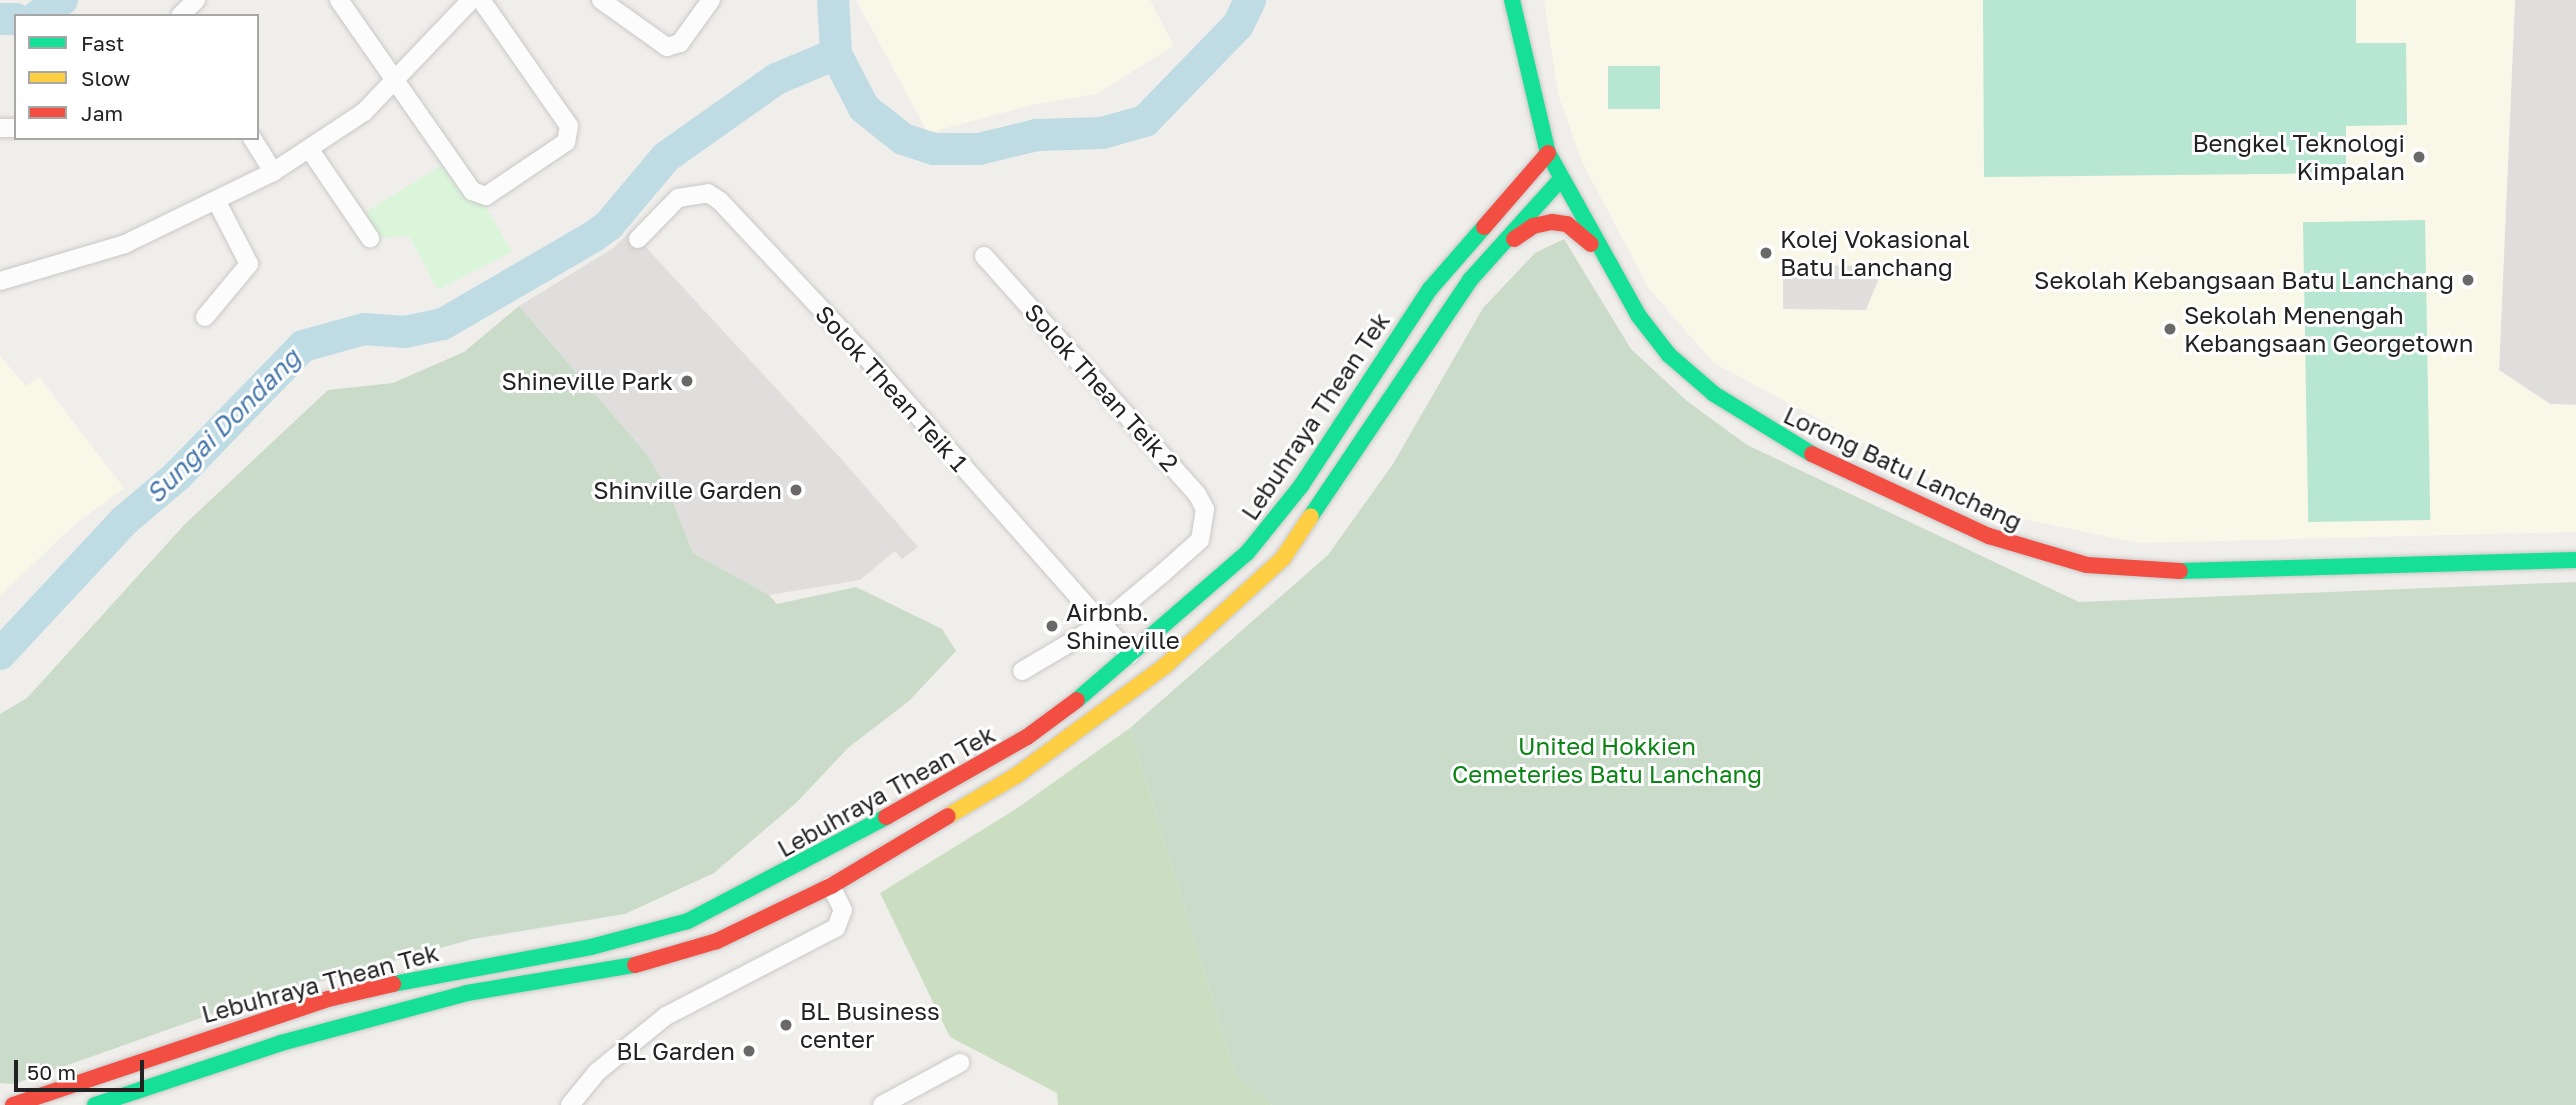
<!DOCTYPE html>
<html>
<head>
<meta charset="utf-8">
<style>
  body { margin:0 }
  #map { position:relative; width:2576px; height:1105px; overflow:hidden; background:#f0eeeb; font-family:"Golos Text",sans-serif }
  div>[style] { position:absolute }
  .residential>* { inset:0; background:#dfdedc }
  .education>* { inset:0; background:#f8f7e8 }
  .forest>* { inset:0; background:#cbdec1 }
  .cemetery>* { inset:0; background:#cadbca }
  .park>* { inset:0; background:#daf5da }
  .pitch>* { inset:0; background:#b7e6d2; transform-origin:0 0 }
  .parking>* { inset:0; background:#e0dfde }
  .river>* { height:32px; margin:-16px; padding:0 16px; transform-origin:16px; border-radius:16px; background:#bfdbe3 }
  .roads { filter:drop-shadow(0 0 2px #c9c8c7) drop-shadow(0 0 2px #c9c8c7) }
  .street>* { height:18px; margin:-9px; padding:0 9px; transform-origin:9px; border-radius:9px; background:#fdfcfc }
  .fast>* { height:16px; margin:-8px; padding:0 8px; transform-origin:8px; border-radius:8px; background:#16e098 }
  .slow>* { height:16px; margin:-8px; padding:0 8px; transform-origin:8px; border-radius:8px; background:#ffcf43 }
  .jam>* { height:16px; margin:-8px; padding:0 8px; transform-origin:8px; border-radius:8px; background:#f24e42 }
  .dots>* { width:19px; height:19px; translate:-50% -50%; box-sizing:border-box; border:4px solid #fff; border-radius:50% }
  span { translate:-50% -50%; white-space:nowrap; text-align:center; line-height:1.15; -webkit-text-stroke:6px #fff; paint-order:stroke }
  .poi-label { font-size:24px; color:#222 }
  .right { translate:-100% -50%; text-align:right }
  .left { translate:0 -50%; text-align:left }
  .street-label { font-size:24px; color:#222 }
  .park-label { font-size:24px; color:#0c8416 }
  .water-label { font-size:26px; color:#4a7aab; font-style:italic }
  .legend { position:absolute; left:14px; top:14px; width:245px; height:126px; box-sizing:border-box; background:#fff; border:2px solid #a7a7a7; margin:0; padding:9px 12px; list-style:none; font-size:21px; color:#222 }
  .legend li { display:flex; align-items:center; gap:14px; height:35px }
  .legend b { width:35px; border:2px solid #a7a7a7 }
  .scale { position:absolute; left:14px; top:1060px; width:130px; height:32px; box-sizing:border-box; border:4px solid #222; border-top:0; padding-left:9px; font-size:21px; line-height:24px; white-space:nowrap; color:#222; -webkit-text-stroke:5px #fff; paint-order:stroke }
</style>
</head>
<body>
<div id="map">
  <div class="residential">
    <div style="clip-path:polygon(2515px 0,2576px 0,2576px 405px,2550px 404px,2499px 370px)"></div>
    <div style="clip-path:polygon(631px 231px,844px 462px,918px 547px,902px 559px,895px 551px,860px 580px,769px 595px,693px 553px,667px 487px,645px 452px,519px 306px,612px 249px)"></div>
  </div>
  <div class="education">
    <div style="clip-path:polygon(856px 0,1150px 0,1174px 46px,1096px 94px,1032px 105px,928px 133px)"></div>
    <div style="clip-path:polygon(1544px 0,2515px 0,2499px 370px,2550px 404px,2576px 405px,2576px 532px,2138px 543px,2019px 518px,1904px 465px,1714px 363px,1649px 289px,1582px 162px,1558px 94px)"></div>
    <div style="clip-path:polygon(0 356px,26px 386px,39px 377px,124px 488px,73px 526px,0 596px)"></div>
  </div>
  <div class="forest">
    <div style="clip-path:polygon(1130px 728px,1236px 1076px,1272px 1105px,1058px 1105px,1057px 1093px,950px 1037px,880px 893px,1016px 809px)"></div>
  </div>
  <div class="cemetery">
    <div style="clip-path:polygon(1564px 239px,1631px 349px,1687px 401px,1747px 445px,2079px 602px,2576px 582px,2576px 1105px,1272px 1105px,1236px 1076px,1130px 728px,1328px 555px,1393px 464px,1483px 308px,1535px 253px)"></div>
    <div style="clip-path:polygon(519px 306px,645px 452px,667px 487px,693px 553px,769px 595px,777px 604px,856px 587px,942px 629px,956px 651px,909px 701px,849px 747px,796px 803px,714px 873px,625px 914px,473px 939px,246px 1002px,14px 1084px,0 1083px,0 714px,27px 698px,185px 524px,328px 390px,393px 383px,464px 352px)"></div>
  </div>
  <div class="park">
    <div style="clip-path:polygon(445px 163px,471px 197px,485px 206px,512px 252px,438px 290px,409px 236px,378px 238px,361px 215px)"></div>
  </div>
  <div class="pitch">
    <div style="clip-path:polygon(1983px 0,2356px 0,2356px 43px,2406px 43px,2407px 125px,2346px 126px,2346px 173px,1984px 177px)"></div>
    <div style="left:1608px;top:66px;width:52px;height:43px"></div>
    <div style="left:2425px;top:220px;width:300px;height:122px;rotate:89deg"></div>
  </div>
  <div class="parking">
    <div style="clip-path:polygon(1783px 265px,1884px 266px,1866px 310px,1783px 309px)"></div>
  </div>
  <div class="river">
    <div style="left:833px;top:0;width:54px;rotate:86.8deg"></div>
    <div style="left:836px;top:54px;width:61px;rotate:62.6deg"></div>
    <div style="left:864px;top:108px;width:50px;rotate:38.5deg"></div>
    <div style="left:903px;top:139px;width:33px;rotate:18deg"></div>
    <div style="left:934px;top:149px;width:45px"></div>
    <div style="left:979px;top:149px;width:60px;rotate:-13.6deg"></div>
    <div style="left:1037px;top:135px;width:65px;rotate:-1.8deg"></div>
    <div style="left:1102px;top:133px;width:45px;rotate:-15.6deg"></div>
    <div style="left:1145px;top:121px;width:134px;rotate:-45.9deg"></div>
    <div style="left:1238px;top:25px;width:28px;rotate:-64deg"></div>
    <div style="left:38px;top:16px;width:29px;rotate:-34deg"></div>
    <div style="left:0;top:19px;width:16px"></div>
    <div style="left:0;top:654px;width:183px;rotate:-47deg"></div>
    <div style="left:125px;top:520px;width:68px;rotate:-40.2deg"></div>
    <div style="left:177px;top:476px;width:181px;rotate:-45.9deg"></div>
    <div style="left:303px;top:346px;width:63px;rotate:-15.6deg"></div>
    <div style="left:364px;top:329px;width:41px;rotate:4.2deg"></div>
    <div style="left:405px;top:332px;width:39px;rotate:-12deg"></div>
    <div style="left:443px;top:324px;width:175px;rotate:-30.2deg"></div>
    <div style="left:594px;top:236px;width:19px;rotate:-36deg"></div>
    <div style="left:609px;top:225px;width:89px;rotate:-50deg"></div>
    <div style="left:666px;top:157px;width:135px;rotate:-35.3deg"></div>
    <div style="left:776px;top:79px;width:65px;rotate:-22.6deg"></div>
  </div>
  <div class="roads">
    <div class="street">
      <div style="left:339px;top:0;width:233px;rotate:55.1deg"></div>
      <div style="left:472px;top:191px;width:15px;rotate:20deg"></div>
      <div style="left:486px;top:196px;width:97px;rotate:-34deg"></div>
      <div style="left:566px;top:142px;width:16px;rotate:-79deg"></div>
      <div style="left:569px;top:126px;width:154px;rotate:-124.9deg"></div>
      <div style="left:601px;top:0;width:81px;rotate:35.5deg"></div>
      <div style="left:667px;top:47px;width:14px;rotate:-17deg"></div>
      <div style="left:680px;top:43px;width:53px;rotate:-54.2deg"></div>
      <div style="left:180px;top:16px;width:23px;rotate:-45deg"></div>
      <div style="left:0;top:128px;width:16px"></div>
      <div style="left:252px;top:138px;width:40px;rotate:58deg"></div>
      <div style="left:310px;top:150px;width:107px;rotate:55.7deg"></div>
      <div style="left:638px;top:239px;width:57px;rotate:-45.7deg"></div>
      <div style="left:678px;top:198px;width:30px;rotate:-9deg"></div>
      <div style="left:708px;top:193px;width:14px;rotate:34deg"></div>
      <div style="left:720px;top:201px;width:216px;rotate:46.9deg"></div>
      <div style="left:868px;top:359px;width:395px;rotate:48.5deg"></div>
      <div style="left:984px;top:256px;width:319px;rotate:48.2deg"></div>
      <div style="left:1197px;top:494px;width:17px;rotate:62deg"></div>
      <div style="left:1205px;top:509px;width:31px;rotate:99deg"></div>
      <div style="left:1200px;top:540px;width:50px;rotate:138.3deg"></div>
      <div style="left:1163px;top:573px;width:78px;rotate:140.2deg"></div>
      <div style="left:1103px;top:623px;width:94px;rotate:149.3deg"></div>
      <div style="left:0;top:281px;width:130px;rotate:-16.5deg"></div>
      <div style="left:125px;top:244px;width:165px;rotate:-25.9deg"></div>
      <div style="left:273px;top:172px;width:109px;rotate:-33.4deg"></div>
      <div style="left:364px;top:112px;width:155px;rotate:-46.3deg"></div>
      <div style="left:205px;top:317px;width:69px;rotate:-50.3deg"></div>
      <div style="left:249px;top:264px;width:70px;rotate:-117.3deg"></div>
      <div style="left:570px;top:1105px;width:43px;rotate:-50.7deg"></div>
      <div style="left:597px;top:1072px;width:89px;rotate:-39.1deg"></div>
      <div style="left:666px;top:1016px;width:191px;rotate:-27.4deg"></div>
      <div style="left:836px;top:928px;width:19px;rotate:-69deg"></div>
      <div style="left:843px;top:910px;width:27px;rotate:-117deg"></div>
      <div style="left:882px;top:1105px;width:89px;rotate:-28.3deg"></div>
    </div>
    <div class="fast">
      <div style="left:1512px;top:0;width:157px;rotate:76.8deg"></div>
      <div style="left:1548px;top:153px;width:185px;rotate:60.9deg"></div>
      <div style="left:1638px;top:315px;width:51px;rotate:52.2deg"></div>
      <div style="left:1669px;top:355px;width:60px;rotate:40.9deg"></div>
      <div style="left:1714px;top:394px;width:115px;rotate:31.5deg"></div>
      <div style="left:1311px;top:516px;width:285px;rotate:-56deg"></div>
      <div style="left:1470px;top:280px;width:135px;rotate:-48deg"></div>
      <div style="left:2180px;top:571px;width:396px;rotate:-1.6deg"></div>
      <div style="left:1077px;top:700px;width:225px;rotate:-40.9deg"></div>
      <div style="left:1247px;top:553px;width:86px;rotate:-51.1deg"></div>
      <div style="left:1301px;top:486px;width:235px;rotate:-56.8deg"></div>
      <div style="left:1430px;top:289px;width:82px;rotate:-48.9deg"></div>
      <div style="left:393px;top:984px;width:201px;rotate:-10.6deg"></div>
      <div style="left:591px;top:947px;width:100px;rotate:-15deg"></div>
      <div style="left:688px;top:921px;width:224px;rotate:-27.7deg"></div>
      <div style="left:95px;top:1105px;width:196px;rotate:-18.4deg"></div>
      <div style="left:281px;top:1043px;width:193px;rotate:-15deg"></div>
      <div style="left:467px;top:993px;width:170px;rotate:-9.5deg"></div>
    </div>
    <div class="slow">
      <div style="left:948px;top:816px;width:80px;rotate:-30.7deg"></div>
      <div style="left:1017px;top:775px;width:185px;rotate:-36.4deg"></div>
      <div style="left:1166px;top:665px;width:159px;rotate:-42.4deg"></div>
      <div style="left:1283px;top:558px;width:50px;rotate:-56.3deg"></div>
    </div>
    <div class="jam">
      <div style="left:1484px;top:227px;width:98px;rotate:-49.1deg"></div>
      <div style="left:1514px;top:239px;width:23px;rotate:-34deg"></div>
      <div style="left:1533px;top:226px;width:19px;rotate:-12deg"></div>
      <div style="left:1552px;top:222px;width:15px;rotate:8deg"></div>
      <div style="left:1567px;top:224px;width:31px;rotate:40deg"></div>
      <div style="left:1812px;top:454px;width:195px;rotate:24.9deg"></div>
      <div style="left:1989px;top:536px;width:102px;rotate:16.5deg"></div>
      <div style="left:2087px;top:565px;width:93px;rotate:3.7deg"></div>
      <div style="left:886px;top:817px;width:162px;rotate:-29.6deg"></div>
      <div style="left:1027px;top:737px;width:62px;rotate:-36.5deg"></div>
      <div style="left:635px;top:965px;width:85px;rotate:-16.3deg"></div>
      <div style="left:717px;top:941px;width:127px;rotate:-25.8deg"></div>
      <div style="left:831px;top:886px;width:136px;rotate:-30.9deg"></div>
      <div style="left:13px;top:1105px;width:332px;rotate:-18.6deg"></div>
      <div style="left:328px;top:999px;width:67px;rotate:-13deg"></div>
    </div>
  </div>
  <div class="dots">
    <div style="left:2419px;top:157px;background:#6a6968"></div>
    <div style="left:1766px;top:253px;background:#6a6968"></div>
    <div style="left:2468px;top:280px;background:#6a6968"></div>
    <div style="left:2170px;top:329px;background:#6a6968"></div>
    <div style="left:687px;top:381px;background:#6a6968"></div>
    <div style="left:796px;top:490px;background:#6a6968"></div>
    <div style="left:1052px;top:626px;background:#6a6968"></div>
    <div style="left:786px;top:1025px;background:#6a6968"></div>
    <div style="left:749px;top:1051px;background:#6a6968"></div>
  </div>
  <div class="poi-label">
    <span class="right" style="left:2405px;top:157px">Bengkel Teknologi<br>Kimpalan</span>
    <span class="left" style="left:1780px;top:253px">Kolej Vokasional<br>Batu Lanchang</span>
    <span class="right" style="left:2454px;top:280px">Sekolah Kebangsaan Batu Lanchang</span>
    <span class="left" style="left:2184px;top:329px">Sekolah Menengah<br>Kebangsaan Georgetown</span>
    <span class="right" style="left:673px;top:381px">Shineville Park</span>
    <span class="right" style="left:782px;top:490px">Shinville Garden</span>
    <span class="left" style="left:1066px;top:626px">Airbnb.<br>Shineville</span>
    <span class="left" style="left:800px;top:1025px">BL Business<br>center</span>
    <span class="right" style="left:735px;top:1051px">BL Garden</span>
  </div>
  <div class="street-label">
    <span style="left:1102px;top:387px;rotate:48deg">Solok Thean Teik 2</span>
    <span style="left:892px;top:388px;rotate:48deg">Solok Thean Teik 1</span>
    <span style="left:1315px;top:416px;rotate:-56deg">Lebuhraya Thean Tek</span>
    <span style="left:1903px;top:468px;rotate:25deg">Lorong Batu Lanchang</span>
    <span style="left:886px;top:791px;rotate:-29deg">Lebuhraya Thean Tek</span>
    <span style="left:320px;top:983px;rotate:-15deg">Lebuhraya Thean Tek</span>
  </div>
  <div class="park-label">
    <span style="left:1607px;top:760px">United Hokkien<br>Cemeteries Batu Lanchang</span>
  </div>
  <div class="water-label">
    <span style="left:223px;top:426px;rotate:-45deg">Sungai Dondang</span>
  </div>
  <ul class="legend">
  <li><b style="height:9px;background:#16e098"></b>Fast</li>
  <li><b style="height:9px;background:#ffcf43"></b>Slow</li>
  <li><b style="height:9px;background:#f24e42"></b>Jam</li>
  </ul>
  <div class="scale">50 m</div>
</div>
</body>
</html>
